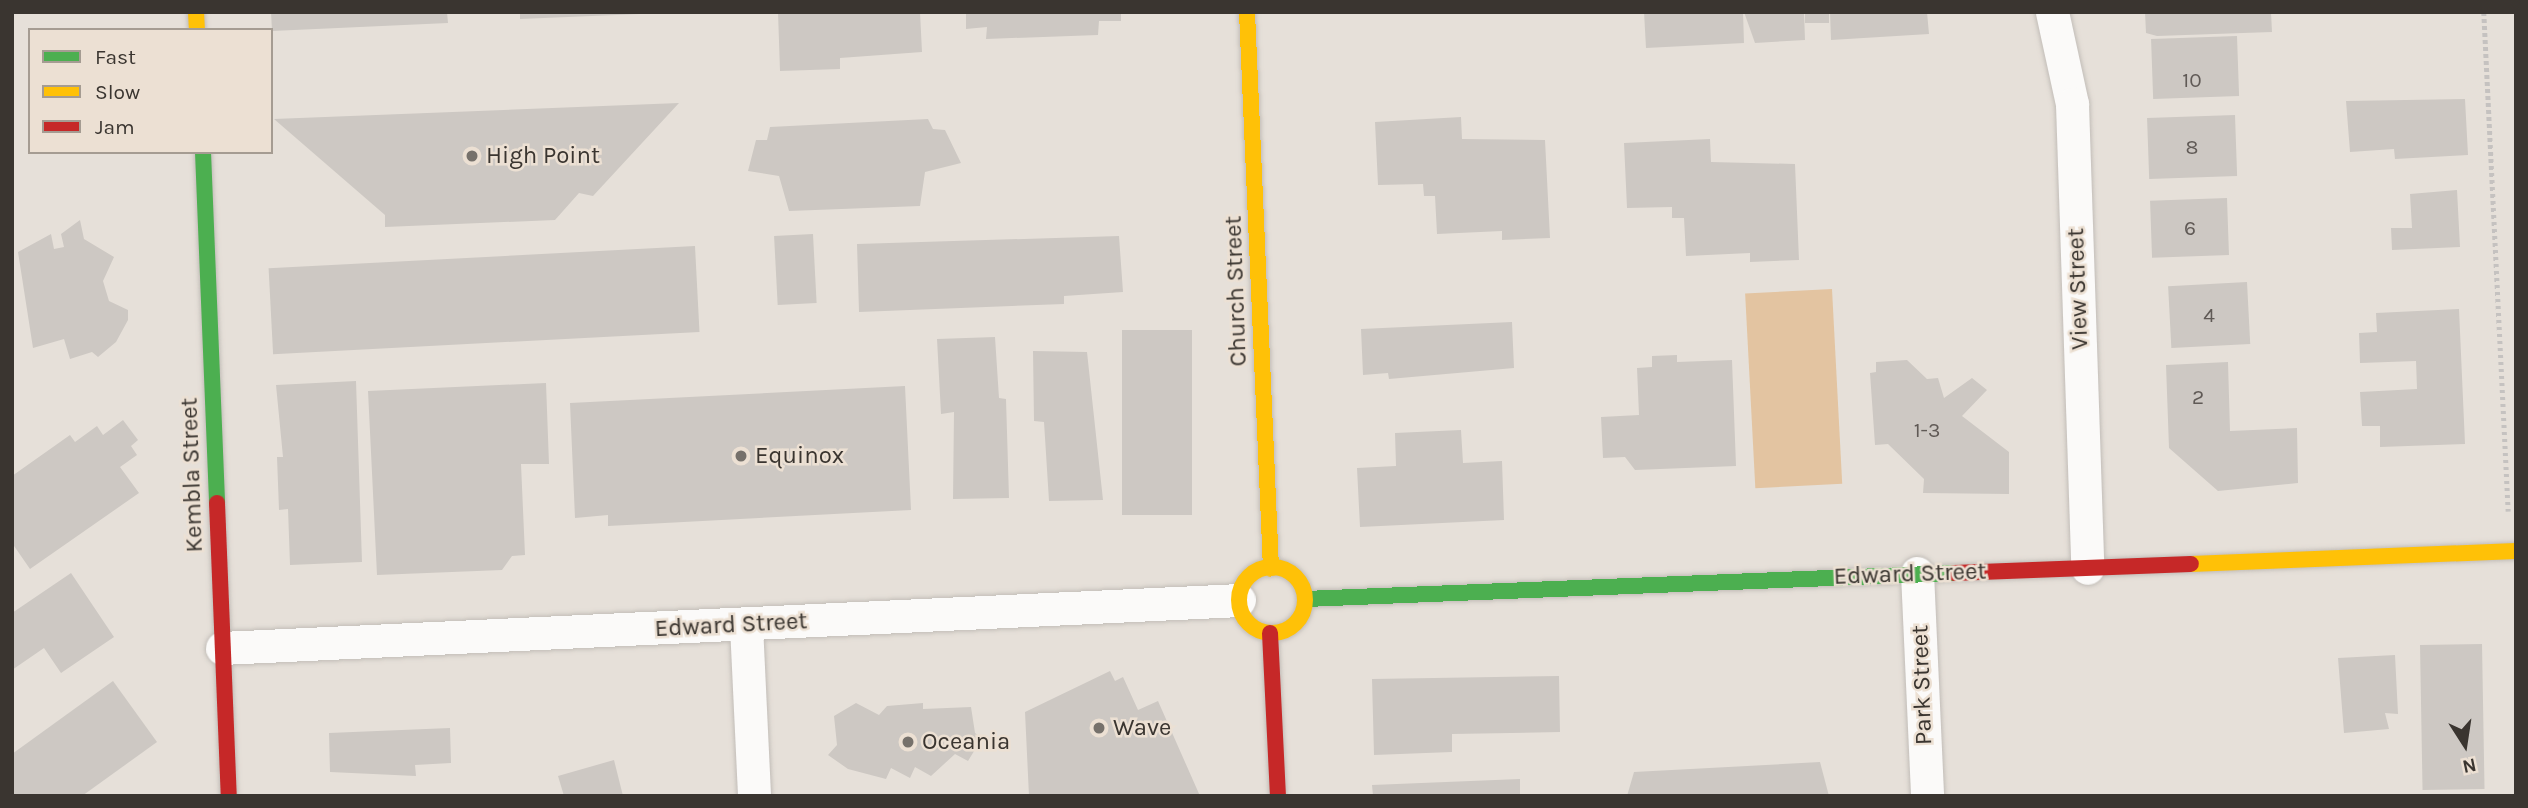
<!DOCTYPE html>
<html>
<head>
<meta charset="utf-8">
<style>
  body { margin:0 }
  #map { position:relative; width:2528px; height:808px; overflow:hidden; background:#e6e0d9; font-family:Karla,sans-serif }
  div>[style] { position:absolute }
  .green>* { inset:0; background:#e3c4a1; transform-origin:0 0 }
  .building>* { inset:0; background:#cdc8c3; transform-origin:0 0 }
  .path>* { height:4.5px; margin-top:-2.25px; transform-origin:0; background:repeating-linear-gradient(90deg,#c5c2c0 0 3.5px,transparent 0 7px) }
  .roads { filter:drop-shadow(0 0 2px #c2bdb8) drop-shadow(0 0 2px #c2bdb8) }
  .street>* { height:33px; margin:-16.5px; padding:0 16.5px; transform-origin:16.5px; border-radius:16.5px; background:#fbfaf9 }
  .fast>* { height:16px; margin:-8px; padding:0 8px; transform-origin:8px; border-radius:8px; background:#4caf50 }
  .slow>* { height:16px; margin:-8px; padding:0 8px; transform-origin:8px; border-radius:8px; background:#ffc107 }
  .slow>.ring { margin:-8px; padding:0; box-sizing:content-box; background:none; border:16px solid #ffc107; border-radius:50% }
  .jam>* { height:16px; margin:-8px; padding:0 8px; transform-origin:8px; border-radius:8px; background:#c62828 }
  .dots>* { width:19px; height:19px; translate:-50% -50%; box-sizing:border-box; border:4px solid #ece0d3; border-radius:50% }
  span { translate:-50% -50%; white-space:nowrap; text-align:center; line-height:1.15; -webkit-text-stroke:5px #ece0d3; paint-order:stroke }
  .number-label { font-size:21px; color:#605a56 }
  .number-label span { -webkit-text-stroke-width:0 }
  .poi-label { font-size:24px; color:#3a3530 }
  .left { translate:0 -50%; text-align:left }
  .street-label { font-size:24px; color:#3a3530 }
  .frame { position:absolute; inset:0; border:14px solid #3a3530; pointer-events:none }
  .legend { position:absolute; left:28px; top:28px; width:245px; height:126px; box-sizing:border-box; background:#ece0d3; border:2px solid #a59c92; margin:0; padding:9px 12px; list-style:none; font-size:21px; color:#3a3530 }
  .legend li { display:flex; align-items:center; gap:14px; height:35px }
  .legend b { width:35px; border:2px solid #a59c92 }
  .north { position:absolute; left:2430px; top:710px; width:70px; height:70px; -webkit-text-stroke:5px #ece0d3; paint-order:stroke; rotate:168deg; font-size:19px; font-weight:700; line-height:28px; text-align:center; color:#3a3530 }
  .north::after { content:''; display:block; margin:auto; width:24px; height:32px; background:#3a3530; clip-path:polygon(50% 0,100% 100%,50% 72%,0 100%) }
</style>
</head>
<body>
<div id="map">
  <div class="green">
    <div style="left:1832px;top:289px;width:195px;height:87px;rotate:87deg"></div>
  </div>
  <div class="building">
    <div style="clip-path:polygon(271px 12px,447px 12px,448px 23px,272px 31px)"></div>
    <div style="clip-path:polygon(520px 12px,640px 12px,640px 14px,520px 19px)"></div>
    <div style="clip-path:polygon(778px 12px,920px 12px,922px 52px,840px 58px,840px 69px,780px 71px)"></div>
    <div style="clip-path:polygon(966px 12px,1121px 12px,1121px 21px,1099px 21px,1098px 35px,986px 39px,987px 27px,966px 29px)"></div>
    <div style="clip-path:polygon(1644px 12px,1743px 12px,1744px 43px,1646px 48px)"></div>
    <div style="clip-path:polygon(1744px 12px,1804px 12px,1805px 40px,1755px 43px)"></div>
    <div style="left:1805px;top:12px;width:24px;height:11px"></div>
    <div style="clip-path:polygon(1830px 12px,1927px 12px,1929px 34px,1831px 40px)"></div>
    <div style="clip-path:polygon(2145px 12px,2271px 12px,2272px 32px,2157px 36px,2146px 33px)"></div>
    <div style="left:2237px;top:36px;width:60px;height:86px;rotate:88deg"></div>
    <div style="clip-path:polygon(2465px 99px,2468px 155px,2395px 159px,2394px 149px,2350px 152px,2346px 101px)"></div>
    <div style="clip-path:polygon(679px 103px,593px 196px,579px 193px,555px 220px,385px 227px,385px 215px,274px 119px)"></div>
    <div style="left:2235px;top:115px;width:61px;height:88px;rotate:88deg"></div>
    <div style="clip-path:polygon(1461px 117px,1462px 139px,1545px 140px,1550px 238px,1502px 240px,1502px 231px,1437px 234px,1435px 196px,1424px 196px,1423px 184px,1378px 185px,1375px 122px)"></div>
    <div style="clip-path:polygon(928px 119px,933px 129px,945px 130px,961px 163px,925px 172px,920px 206px,789px 211px,779px 176px,748px 171px,756px 140px,767px 140px,770px 127px)"></div>
    <div style="clip-path:polygon(1710px 139px,1711px 162px,1795px 164px,1799px 260px,1750px 262px,1750px 253px,1686px 256px,1684px 218px,1672px 218px,1672px 207px,1627px 208px,1624px 143px)"></div>
    <div style="clip-path:polygon(2457px 190px,2460px 247px,2392px 250px,2391px 228px,2412px 228px,2410px 194px)"></div>
    <div style="left:2227px;top:198px;width:57px;height:77px;rotate:88deg"></div>
    <div style="clip-path:polygon(80px 220px,84px 239px,114px 257px,103px 281px,109px 301px,128px 310px,128px 320px,116px 342px,98px 357px,92px 352px,70px 359px,64px 339px,33px 348px,18px 252px,51px 234px,54px 249px,64px 247px,61px 234px)"></div>
    <div style="left:813px;top:234px;width:69px;height:39px;rotate:87deg"></div>
    <div style="clip-path:polygon(1119px 236px,1123px 292px,1064px 296px,1064px 304px,859px 312px,857px 244px)"></div>
    <div style="left:695px;top:246px;width:86px;height:427px;rotate:87deg"></div>
    <div style="left:2247px;top:282px;width:62px;height:79px;rotate:87deg"></div>
    <div style="clip-path:polygon(2459px 309px,2465px 444px,2380px 447px,2380px 426px,2362px 426px,2360px 392px,2417px 389px,2416px 361px,2360px 363px,2359px 333px,2377px 332px,2376px 313px)"></div>
    <div style="clip-path:polygon(1512px 322px,1514px 368px,1389px 379px,1388px 373px,1363px 375px,1361px 329px)"></div>
    <div style="left:1122px;top:330px;width:70px;height:185px"></div>
    <div style="clip-path:polygon(995px 337px,999px 398px,1006px 399px,1009px 498px,953px 499px,954px 412px,941px 414px,937px 339px)"></div>
    <div style="clip-path:polygon(1033px 351px,1087px 352px,1103px 500px,1049px 501px,1044px 422px,1034px 421px)"></div>
    <div style="clip-path:polygon(1677px 355px,1677px 362px,1732px 360px,1736px 466px,1635px 470px,1625px 457px,1603px 458px,1601px 417px,1639px 415px,1637px 368px,1652px 367px,1652px 356px)"></div>
    <div style="clip-path:polygon(1907px 360px,1927px 379px,1938px 378px,1944px 398px,1972px 378px,1987px 390px,1962px 416px,2009px 452px,2009px 494px,1923px 493px,1924px 479px,1888px 444px,1875px 445px,1870px 373px,1876px 372px,1876px 362px)"></div>
    <div style="clip-path:polygon(2228px 362px,2230px 431px,2297px 428px,2298px 483px,2218px 491px,2169px 448px,2166px 365px)"></div>
    <div style="clip-path:polygon(356px 381px,362px 562px,290px 565px,288px 509px,279px 510px,277px 457px,283px 457px,276px 385px)"></div>
    <div style="clip-path:polygon(546px 383px,549px 464px,521px 464px,525px 555px,512px 556px,502px 570px,377px 575px,368px 391px)"></div>
    <div style="clip-path:polygon(905px 386px,911px 510px,608px 526px,608px 515px,575px 518px,570px 403px)"></div>
    <div style="clip-path:polygon(123px 420px,138px 440px,131px 446px,137px 455px,120px 467px,139px 493px,30px 569px,12px 543px,12px 476px,70px 435px,75px 442px,97px 426px,103px 435px)"></div>
    <div style="clip-path:polygon(1461px 430px,1463px 463px,1502px 461px,1504px 520px,1360px 527px,1357px 468px,1396px 466px,1395px 433px)"></div>
    <div style="clip-path:polygon(71px 573px,114px 637px,61px 673px,44px 648px,12px 670px,12px 613px)"></div>
    <div style="left:2482px;top:644px;width:145px;height:62px;rotate:89deg"></div>
    <div style="clip-path:polygon(2395px 655px,2398px 714px,2385px 713px,2389px 729px,2344px 733px,2338px 658px)"></div>
    <div style="clip-path:polygon(1110px 671px,1115px 681px,1123px 677px,1138px 710px,1158px 701px,1200px 796px,1029px 796px,1025px 712px)"></div>
    <div style="clip-path:polygon(1559px 676px,1560px 732px,1452px 734px,1452px 752px,1374px 755px,1372px 679px)"></div>
    <div style="clip-path:polygon(113px 681px,157px 742px,82px 796px,12px 796px,12px 754px)"></div>
    <div style="clip-path:polygon(856px 703px,879px 715px,887px 706px,923px 703px,923px 709px,971px 707px,975px 733px,982px 738px,968px 761px,955px 754px,931px 776px,915px 767px,910px 778px,891px 768px,886px 779px,848px 769px,828px 755px,837px 745px,834px 716px)"></div>
    <div style="clip-path:polygon(450px 728px,451px 763px,415px 765px,416px 776px,330px 772px,329px 733px)"></div>
    <div style="clip-path:polygon(614px 760px,623px 796px,564px 796px,558px 776px)"></div>
    <div style="clip-path:polygon(1820px 762px,1829px 796px,1627px 796px,1634px 772px)"></div>
    <div style="clip-path:polygon(1520px 779px,1520px 796px,1373px 796px,1372px 785px)"></div>
  </div>
  <div class="path">
    <div style="left:2484px;top:12px;width:500px;rotate:87.2deg"></div>
  </div>
  <div class="roads">
    <div class="street">
      <div style="left:2052px;top:12px;width:94px;rotate:77.7deg"></div>
      <div style="left:2072px;top:104px;width:464px;rotate:88.1deg"></div>
      <div style="left:1917px;top:573px;width:223px;rotate:87.4deg"></div>
      <div style="left:746px;top:625px;width:171px;rotate:87.3deg"></div>
      <div style="left:222px;top:648px;width:1018px;rotate:-2.7deg"></div>
    </div>
    <div class="fast">
      <div style="left:203px;top:152px;width:351px;rotate:87.7deg"></div>
      <div style="left:1305px;top:599px;width:650px;rotate:-2.29deg"></div>
    </div>
    <div class="slow">
      <div style="left:196px;top:12px;width:18px;rotate:87deg"></div>
      <div style="left:1247px;top:12px;width:557px;rotate:87.53deg"></div>
      <div style="left:2191px;top:564px;width:325px;rotate:-2.3deg"></div>
      <div class="ring" style="left:1239px;top:567px;width:50px;height:50px"></div>
    </div>
    <div class="jam">
      <div style="left:217px;top:503px;width:293px;rotate:87.7deg"></div>
      <div style="left:1954px;top:573px;width:237px;rotate:-2.2deg"></div>
      <div style="left:1270px;top:633px;width:163px;rotate:87.2deg"></div>
    </div>
  </div>
  <div class="dots">
    <div style="left:472px;top:156px;background:#76716b"></div>
    <div style="left:741px;top:456px;background:#76716b"></div>
    <div style="left:1099px;top:728px;background:#76716b"></div>
    <div style="left:908px;top:742px;background:#76716b"></div>
  </div>
  <div class="number-label">
    <span style="left:2192px;top:80px">10</span>
    <span style="left:2192px;top:147px">8</span>
    <span style="left:2190px;top:228px">6</span>
    <span style="left:2209px;top:315px">4</span>
    <span style="left:2198px;top:397px">2</span>
    <span style="left:1927px;top:430px">1-3</span>
  </div>
  <div class="poi-label">
    <span class="left" style="left:486px;top:156px">High Point</span>
    <span class="left" style="left:755px;top:456px">Equinox</span>
    <span class="left" style="left:1113px;top:728px">Wave</span>
    <span class="left" style="left:922px;top:742px">Oceania</span>
  </div>
  <div class="street-label">
    <span style="left:2078px;top:289px;rotate:-92deg">View Street</span>
    <span style="left:1236px;top:291px;rotate:-92deg">Church Street</span>
    <span style="left:192px;top:475px;rotate:-92deg">Kembla Street</span>
    <span style="left:1910px;top:574px;rotate:-2deg">Edward Street</span>
    <span style="left:731px;top:625px;rotate:-3deg">Edward Street</span>
    <span style="left:1922px;top:685px;rotate:-92deg">Park Street</span>
  </div>
  <div class="frame"></div>
  <ul class="legend">
  <li><b style="height:9px;background:#4caf50"></b>Fast</li>
  <li><b style="height:9px;background:#ffc107"></b>Slow</li>
  <li><b style="height:9px;background:#c62828"></b>Jam</li>
  </ul>
  <div class="north">N</div>
</div>
</body>
</html>
